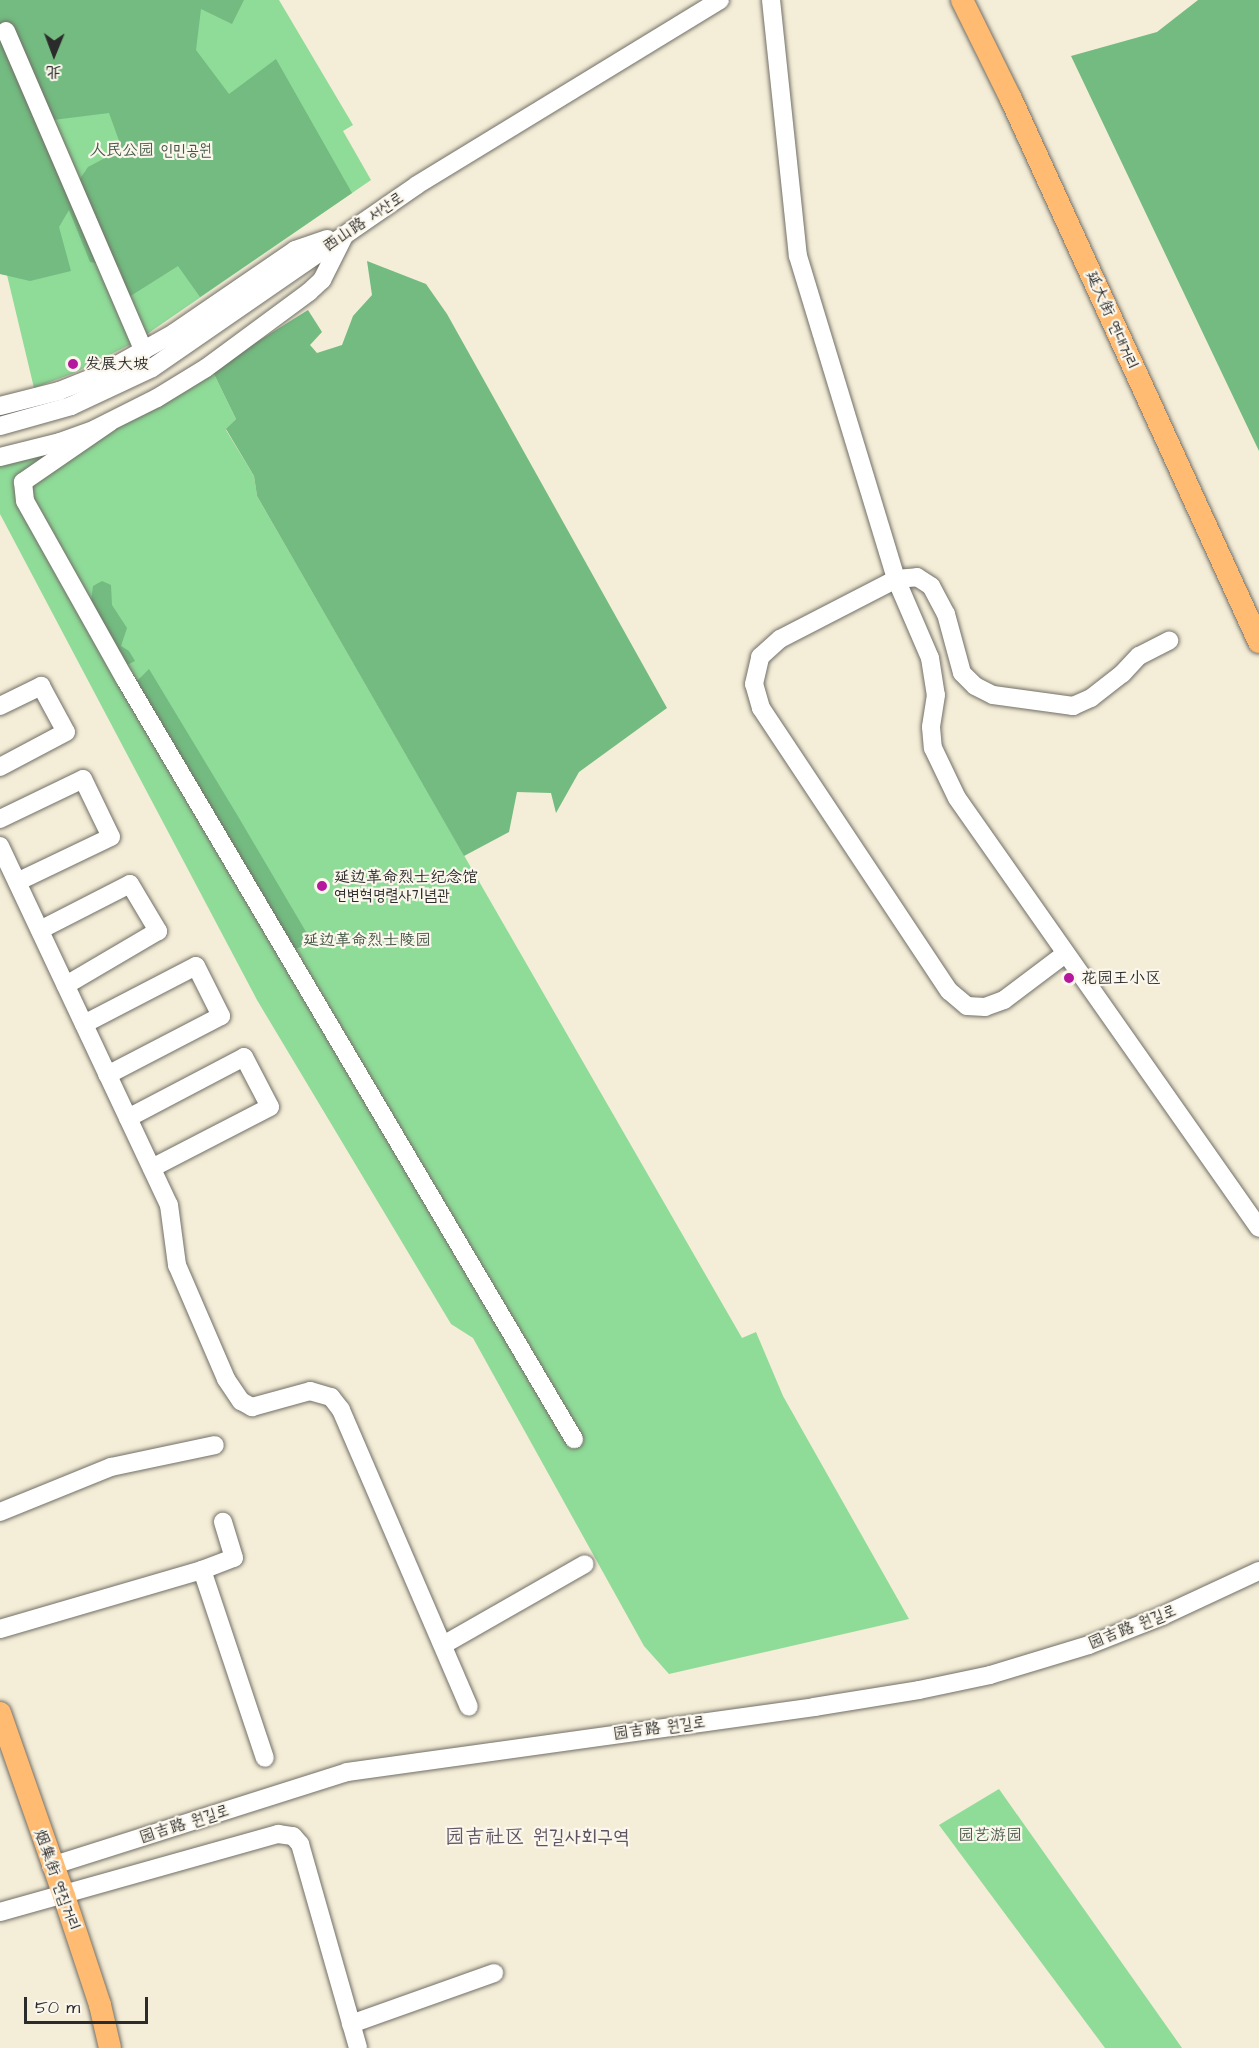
<!DOCTYPE html>
<html>
<head>
<meta charset="utf-8">
<style>
  body { margin:0 }
  #map { position:relative; width:1259px; height:2048px; overflow:hidden; background:#f4edd7; font-family:"Architects Daughter","LXGW WenKai TC","Poor Story",sans-serif }
  div>[style] { position:absolute }
  .green>* { inset:0; background:#8fdb98 }
  .forest>* { inset:0; background:#73bb80 }
  .roads { filter:drop-shadow(0 0 2px #716f67) drop-shadow(0 0 2px #716f67) }
  .minor>* { height:18px; margin:-9px; padding:0 9px; transform-origin:9px; border-radius:9px; background:#fff }
  .major>* { height:22px; margin:-11px; padding:0 11px; transform-origin:11px; border-radius:11px; background:#febb71 }
  .dots>* { width:16px; height:16px; translate:-50% -50%; box-sizing:border-box; border:3px solid #fbf7ec; border-radius:50% }
  span { translate:-50% -50%; white-space:nowrap; text-align:center; line-height:1.15; -webkit-text-stroke:4.5px #fbf7ec; paint-order:stroke }
  .park-label { font-size:16px; color:#445746 }
  .street-label { font-size:16px; color:#2b2b2b }
  .poi-label { font-size:16px; color:#2b2b2b }
  .left { translate:0 -50%; text-align:left }
  .quarter-label { font-size:20px; color:#5d5362 }
  .north { position:absolute; left:24px; top:24px; width:60px; height:60px; -webkit-text-stroke:4px #fbf7ec; paint-order:stroke; rotate:181deg; font-size:16px; font-weight:700; line-height:24px; text-align:center; color:#2b2b2b }
  .north::after { content:''; display:block; margin:auto; width:21px; height:27px; background:#2b2b2b; clip-path:polygon(50% 0,100% 100%,50% 72%,0 100%) }
  .scale { position:absolute; left:24px; top:1997px; width:124px; height:27px; box-sizing:border-box; border:3px solid #2b2b2b; border-top:0; padding-left:8px; font-size:18px; line-height:21px; white-space:nowrap; color:#2b2b2b; -webkit-text-stroke:4px #fbf7ec; paint-order:stroke }
</style>
</head>
<body>
<div id="map">
  <div class="green">
    <div style="clip-path:polygon(0 0,279px 0,353px 125px,343px 131px,371px 180px,137px 341px,74px 373px,34px 388px,7px 275px,0 274px)"></div>
    <div style="clip-path:polygon(212px 370px,236px 419px,226px 430px,254px 476px,257px 496px,742px 1338px,756px 1332px,783px 1396px,909px 1619px,669px 1674px,644px 1646px,473px 1338px,451px 1324px,257px 1000px,0 514px,0 464px)"></div>
    <div style="clip-path:polygon(999px 1789px,1182px 2048px,1105px 2048px,939px 1825px)"></div>
  </div>
  <div class="forest">
    <div style="clip-path:polygon(evenodd,0 0,244px 0,232px 24px,201px 9px,196px 50px,229px 94px,276px 59px,352px 193px,200px 297px,178px 266px,129px 297px,119px 267px,90px 262px,69px 210px,59px 227px,71px 271px,30px 281px,0 274px,0 0,109px 113px,122px 149px,88px 167px,70px 193px,37px 122px,109px 113px)"></div>
    <div style="clip-path:polygon(1198px 0,1259px 0,1259px 451px,1071px 56px,1157px 32px)"></div>
    <div style="clip-path:polygon(367px 261px,426px 284px,447px 314px,667px 708px,579px 772px,556px 813px,551px 793px,517px 792px,509px 832px,464px 856px,257px 496px,254px 476px,226px 429px,236px 419px,212px 370px,308px 310px,322px 332px,310px 345px,317px 353px,342px 345px,353px 316px,372px 295px)"></div>
    <div style="clip-path:polygon(102px 581px,111px 585px,112px 605px,127px 628px,121px 646px,129px 651px,135px 661px,127px 665px,90px 610px,93px 586px)"></div>
    <div style="clip-path:polygon(149px 669px,239px 818px,312px 942px,291px 951px,136px 685px,137px 681px)"></div>
  </div>
  <div class="roads">
    <div class="minor">
      <div style="left:771px;top:0;width:257px;rotate:84deg"></div>
      <div style="left:798px;top:256px;width:338px;rotate:73.1deg"></div>
      <div style="left:896px;top:579px;width:86px;rotate:66.7deg"></div>
      <div style="left:930px;top:658px;width:37px;rotate:81deg"></div>
      <div style="left:936px;top:695px;width:32px;rotate:99deg"></div>
      <div style="left:931px;top:727px;width:21px;rotate:85deg"></div>
      <div style="left:933px;top:748px;width:55px;rotate:64.4deg"></div>
      <div style="left:957px;top:798px;width:525px;rotate:54.92deg"></div>
      <div style="left:6px;top:31px;width:348px;rotate:66.7deg"></div>
      <div style="left:0;top:406px;width:61px;rotate:-14.3deg"></div>
      <div style="left:59px;top:391px;width:43px;rotate:-21.8deg"></div>
      <div style="left:99px;top:375px;width:86px;rotate:-29.2deg"></div>
      <div style="left:174px;top:333px;width:147px;rotate:-34.4deg"></div>
      <div style="left:295px;top:250px;width:34px;rotate:-19deg"></div>
      <div style="left:110px;top:422px;width:106px;rotate:145.4deg"></div>
      <div style="left:23px;top:482px;width:19px;rotate:84deg"></div>
      <div style="left:25px;top:501px;width:204px;rotate:60.7deg"></div>
      <div style="left:125px;top:679px;width:883px;rotate:59.43deg"></div>
      <div style="left:0;top:426px;width:74px;rotate:-15.7deg"></div>
      <div style="left:71px;top:406px;width:89px;rotate:-25.1deg"></div>
      <div style="left:152px;top:368px;width:322px;rotate:-34.6deg"></div>
      <div style="left:417px;top:185px;width:355px;rotate:-31.4deg"></div>
      <div style="left:0;top:457px;width:62px;rotate:-14deg"></div>
      <div style="left:60px;top:442px;width:37px;rotate:-20deg"></div>
      <div style="left:95px;top:429px;width:69px;rotate:-26.6deg"></div>
      <div style="left:157px;top:398px;width:57px;rotate:-31.5deg"></div>
      <div style="left:206px;top:368px;width:128px;rotate:-36.4deg"></div>
      <div style="left:309px;top:292px;width:18px;rotate:-43deg"></div>
      <div style="left:322px;top:280px;width:49px;rotate:-63.4deg"></div>
      <div style="left:0;top:706px;width:46px;rotate:-26deg"></div>
      <div style="left:41px;top:686px;width:52px;rotate:61.5deg"></div>
      <div style="left:66px;top:732px;width:75px;rotate:152.1deg"></div>
      <div style="left:0;top:819px;width:92px;rotate:-25.7deg"></div>
      <div style="left:83px;top:779px;width:64px;rotate:64.2deg"></div>
      <div style="left:111px;top:837px;width:104px;rotate:154.4deg"></div>
      <div style="left:0;top:846px;width:397px;rotate:64.8deg"></div>
      <div style="left:169px;top:1205px;width:61px;rotate:82.4deg"></div>
      <div style="left:177px;top:1265px;width:124px;rotate:66.7deg"></div>
      <div style="left:226px;top:1379px;width:27px;rotate:56deg"></div>
      <div style="left:241px;top:1401px;width:13px;rotate:29deg"></div>
      <div style="left:252px;top:1407px;width:60px;rotate:-15.4deg"></div>
      <div style="left:310px;top:1391px;width:22px;rotate:16deg"></div>
      <div style="left:331px;top:1397px;width:16px;rotate:52deg"></div>
      <div style="left:341px;top:1410px;width:323px;rotate:66.7deg"></div>
      <div style="left:40px;top:930px;width:101px;rotate:-27.1deg"></div>
      <div style="left:130px;top:884px;width:55px;rotate:59.2deg"></div>
      <div style="left:158px;top:931px;width:107px;rotate:149.6deg"></div>
      <div style="left:1065px;top:954px;width:76px;rotate:143deg"></div>
      <div style="left:1004px;top:1000px;width:20px;rotate:160deg"></div>
      <div style="left:985px;top:1007px;width:18px;rotate:-177deg"></div>
      <div style="left:967px;top:1006px;width:23px;rotate:-140deg"></div>
      <div style="left:949px;top:991px;width:340px;rotate:-123.6deg"></div>
      <div style="left:761px;top:708px;width:25px;rotate:-106deg"></div>
      <div style="left:754px;top:684px;width:28px;rotate:-77deg"></div>
      <div style="left:760px;top:657px;width:27px;rotate:-42deg"></div>
      <div style="left:780px;top:639px;width:131px;rotate:-27.3deg"></div>
      <div style="left:896px;top:579px;width:21px;rotate:-5deg"></div>
      <div style="left:917px;top:577px;width:17px;rotate:33deg"></div>
      <div style="left:931px;top:586px;width:32px;rotate:62deg"></div>
      <div style="left:946px;top:614px;width:61px;rotate:74.8deg"></div>
      <div style="left:962px;top:673px;width:18px;rotate:45deg"></div>
      <div style="left:975px;top:686px;width:20px;rotate:27deg"></div>
      <div style="left:993px;top:695px;width:81px;rotate:7.8deg"></div>
      <div style="left:1073px;top:706px;width:20px;rotate:-24deg"></div>
      <div style="left:1091px;top:698px;width:39px;rotate:-38deg"></div>
      <div style="left:1122px;top:674px;width:25px;rotate:-47deg"></div>
      <div style="left:1139px;top:656px;width:34px;rotate:-27deg"></div>
      <div style="left:84px;top:1024px;width:126px;rotate:-27.4deg"></div>
      <div style="left:196px;top:966px;width:56px;rotate:63.4deg"></div>
      <div style="left:221px;top:1016px;width:128px;rotate:152.6deg"></div>
      <div style="left:128px;top:1118px;width:131px;rotate:-27.7deg"></div>
      <div style="left:244px;top:1057px;width:56px;rotate:62.5deg"></div>
      <div style="left:270px;top:1107px;width:133px;rotate:152.7deg"></div>
      <div style="left:0;top:1512px;width:120px;rotate:-22.1deg"></div>
      <div style="left:111px;top:1467px;width:106px;rotate:-11.9deg"></div>
      <div style="left:202px;top:1570px;width:198px;rotate:71.5deg"></div>
      <div style="left:0;top:1629px;width:210px;rotate:-16.3deg"></div>
      <div style="left:202px;top:1570px;width:34px;rotate:-21deg"></div>
      <div style="left:234px;top:1558px;width:38px;rotate:-107deg"></div>
      <div style="left:443px;top:1645px;width:163px;rotate:-29.7deg"></div>
      <div style="left:51px;top:1866px;width:311px;rotate:-17.6deg"></div>
      <div style="left:347px;top:1772px;width:472px;rotate:-7.9deg"></div>
      <div style="left:814px;top:1707px;width:106px;rotate:-9.2deg"></div>
      <div style="left:919px;top:1690px;width:73px;rotate:-11.9deg"></div>
      <div style="left:990px;top:1675px;width:103px;rotate:-16.9deg"></div>
      <div style="left:1089px;top:1645px;width:79px;rotate:-21.7deg"></div>
      <div style="left:1162px;top:1616px;width:107px;rotate:-24.9deg"></div>
      <div style="left:0;top:1912px;width:289px;rotate:-15.7deg"></div>
      <div style="left:278px;top:1834px;width:15px;rotate:8deg"></div>
      <div style="left:293px;top:1836px;width:11px;rotate:49deg"></div>
      <div style="left:300px;top:1844px;width:212px;rotate:74.1deg"></div>
      <div style="left:351px;top:2024px;width:152px;rotate:-19.6deg"></div>
    </div>
    <div class="major">
      <div style="left:962px;top:0;width:110px;rotate:63.7deg"></div>
      <div style="left:1011px;top:99px;width:597px;rotate:65.45deg"></div>
      <div style="left:0;top:1713px;width:194px;rotate:70.7deg"></div>
      <div style="left:64px;top:1896px;width:115px;rotate:71.7deg"></div>
      <div style="left:100px;top:2005px;width:44px;rotate:76.9deg"></div>
    </div>
  </div>
  <div class="dots">
    <div style="left:73px;top:364px;background:#b5179e"></div>
    <div style="left:322px;top:886px;background:#b5179e"></div>
    <div style="left:1069px;top:978px;background:#b5179e"></div>
  </div>
  <div class="park-label">
    <span style="left:151px;top:150px">人民公园 인민공원</span>
    <span style="left:367px;top:940px">延边革命烈士陵园</span>
    <span style="left:990px;top:1835px">园艺游园</span>
  </div>
  <div class="street-label">
    <span style="left:363px;top:222px;rotate:-34deg">西山路 서산로</span>
    <span style="left:1112px;top:320px;rotate:66deg">延大街 연대거리</span>
    <span style="left:1132px;top:1627px;rotate:-22deg">园吉路 원길로</span>
    <span style="left:659px;top:1728px;rotate:-8deg">园吉路 원길로</span>
    <span style="left:184px;top:1824px;rotate:-18deg">园吉路 원길로</span>
    <span style="left:57px;top:1880px;rotate:70deg">烟集街 연집거리</span>
  </div>
  <div class="poi-label">
    <span class="left" style="left:85px;top:364px">发展大坡</span>
    <span class="left" style="left:334px;top:886px">延边革命烈士纪念馆<br>연변혁명렬사기념관</span>
    <span class="left" style="left:1081px;top:978px">花园王小区</span>
  </div>
  <div class="quarter-label">
    <span style="left:537px;top:1837px">园吉社区 원길사회구역</span>
  </div>
  <div class="north">北</div>
  <div class="scale">50 m</div>
</div>
</body>
</html>
